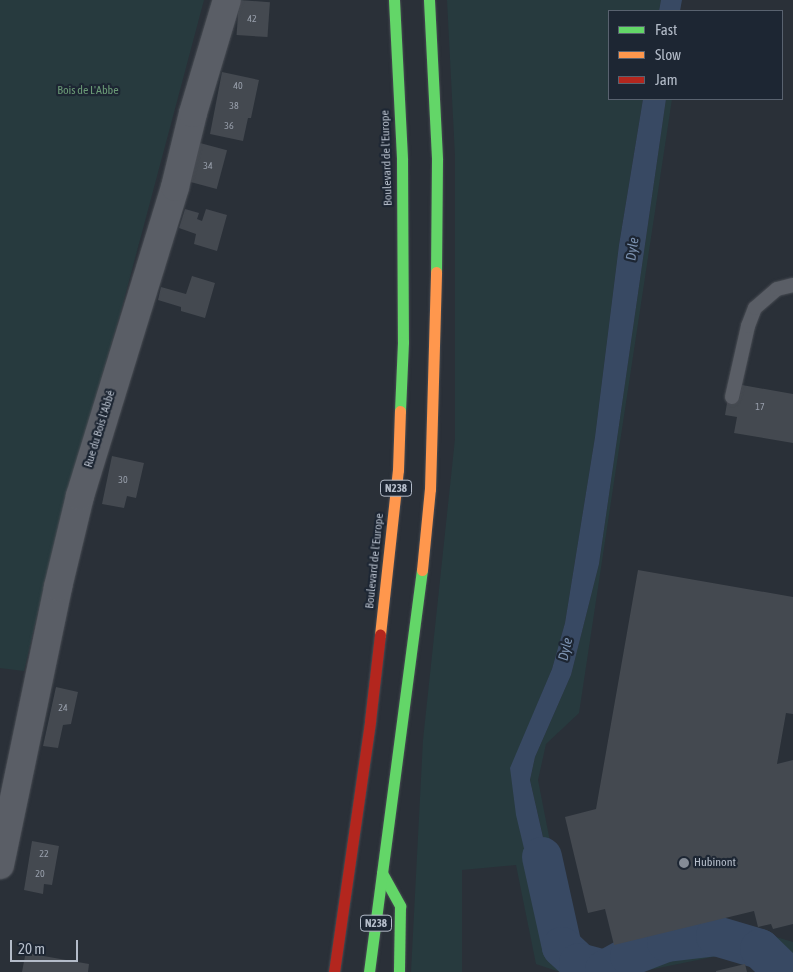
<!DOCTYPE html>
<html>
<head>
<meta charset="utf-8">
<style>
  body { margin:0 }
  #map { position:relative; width:793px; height:972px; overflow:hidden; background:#2a3038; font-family:"Asap Condensed",sans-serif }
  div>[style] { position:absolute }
  .green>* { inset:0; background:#273a3e }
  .water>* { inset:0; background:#384963 }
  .river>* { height:40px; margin:-20px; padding:0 20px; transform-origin:20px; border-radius:20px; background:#384963 }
  .building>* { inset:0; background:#444950; transform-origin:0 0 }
  .roads { filter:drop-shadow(0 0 1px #484c53) drop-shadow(0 0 1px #484c53) }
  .lane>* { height:14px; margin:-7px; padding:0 7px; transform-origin:7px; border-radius:7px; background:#5a5e66 }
  .street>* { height:28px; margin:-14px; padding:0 14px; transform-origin:14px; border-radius:14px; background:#5a5e66 }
  .fast>* { height:11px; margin:-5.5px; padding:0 5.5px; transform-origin:5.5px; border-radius:5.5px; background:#63d668 }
  .slow>* { height:11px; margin:-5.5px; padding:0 5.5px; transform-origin:5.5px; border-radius:5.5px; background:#ff974d }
  .jam>* { height:11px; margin:-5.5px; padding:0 5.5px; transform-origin:5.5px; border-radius:5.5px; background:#b3261e }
  .dots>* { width:14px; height:14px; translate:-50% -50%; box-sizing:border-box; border:2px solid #1d2633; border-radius:50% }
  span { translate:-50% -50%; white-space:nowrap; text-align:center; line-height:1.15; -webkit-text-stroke:4.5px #1d2633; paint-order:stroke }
  .number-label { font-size:10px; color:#989fab }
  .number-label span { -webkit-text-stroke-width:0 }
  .shield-label span { padding:1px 4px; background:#1d2633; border:1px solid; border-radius:4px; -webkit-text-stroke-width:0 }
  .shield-label { font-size:11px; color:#b4bcc9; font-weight:700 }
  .park-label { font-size:12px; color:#6b9a76 }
  .street-label { font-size:12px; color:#b4bcc9 }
  .poi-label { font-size:12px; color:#b4bcc9 }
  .left { translate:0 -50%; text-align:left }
  .water-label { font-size:14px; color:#7c92b1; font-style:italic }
  .legend { position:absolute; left:608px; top:10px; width:175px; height:90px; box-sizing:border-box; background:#1d2633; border:1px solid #59626f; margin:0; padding:6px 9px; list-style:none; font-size:15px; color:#b4bcc9 }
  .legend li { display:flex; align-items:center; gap:10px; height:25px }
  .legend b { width:25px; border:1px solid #59626f }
  .scale { position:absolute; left:10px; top:940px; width:68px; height:22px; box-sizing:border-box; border:2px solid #b4bcc9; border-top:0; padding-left:6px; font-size:15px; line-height:18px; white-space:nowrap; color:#b4bcc9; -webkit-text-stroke:4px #1d2633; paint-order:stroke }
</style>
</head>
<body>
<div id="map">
  <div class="green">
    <div style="clip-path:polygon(0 0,204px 0,121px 311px,60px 519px,24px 671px,0 668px)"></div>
    <div style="clip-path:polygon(447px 0,661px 0,659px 11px,609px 11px,609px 99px,643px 99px,619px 245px,595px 437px,565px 623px,552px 669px,511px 768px,560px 911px,530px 780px,535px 757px,571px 675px,599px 564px,666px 99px,672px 99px,579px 713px,546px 744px,538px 780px,561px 898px,584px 947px,591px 952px,604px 954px,732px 924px,793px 942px,793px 972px,758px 972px,748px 956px,722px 955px,639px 972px,560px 972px,536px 964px,516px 865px,462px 870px,462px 972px,411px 972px,423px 740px,455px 439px,455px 156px)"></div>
  </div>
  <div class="water">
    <div style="clip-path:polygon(661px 0,682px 0,680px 11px,659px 11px)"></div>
    <div style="clip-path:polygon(643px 99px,666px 99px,599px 564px,571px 675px,535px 757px,530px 780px,560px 912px,538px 907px,516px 815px,510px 768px,552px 669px,565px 623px,595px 437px,619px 245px)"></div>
  </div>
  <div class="river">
    <div style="left:542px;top:857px;width:92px;rotate:77.5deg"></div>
    <div style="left:562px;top:947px;width:23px;rotate:43deg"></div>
    <div style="left:579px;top:963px;width:27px;rotate:15deg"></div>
    <div style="left:605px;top:970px;width:29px;rotate:-29deg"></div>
    <div style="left:630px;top:956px;width:40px;rotate:-21deg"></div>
    <div style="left:667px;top:942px;width:49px;rotate:-7deg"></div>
    <div style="left:716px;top:936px;width:46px;rotate:16.5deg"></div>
    <div style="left:760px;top:949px;width:33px;rotate:44deg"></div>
  </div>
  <div class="building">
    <div style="left:239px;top:0;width:31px;height:35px;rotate:4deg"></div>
    <div style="clip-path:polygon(222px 72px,259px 80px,251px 118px,248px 118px,243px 141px,210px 134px)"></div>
    <div style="left:200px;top:143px;width:28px;height:40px;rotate:15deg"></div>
    <div style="clip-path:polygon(185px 209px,199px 213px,197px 219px,202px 221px,206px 209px,227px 215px,217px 251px,194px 244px,196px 234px,179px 228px)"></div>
    <div style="clip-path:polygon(192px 276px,215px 283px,205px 318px,181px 311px,181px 307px,158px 300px,161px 287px,186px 294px)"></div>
    <div style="clip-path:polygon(742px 385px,793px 394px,793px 443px,734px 433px,737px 417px,725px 415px,728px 397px,739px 399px)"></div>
    <div style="clip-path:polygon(112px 456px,144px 463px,136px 498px,127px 496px,124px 508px,102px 504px)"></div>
    <div style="clip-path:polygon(638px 570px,793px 597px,793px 714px,786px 713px,777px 764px,793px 760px,793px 924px,773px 929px,771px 924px,758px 927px,754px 911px,614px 945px,605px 909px,588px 913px,565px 817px,596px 809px)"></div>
    <div style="clip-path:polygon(56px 687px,78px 692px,71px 724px,63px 725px,58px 748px,43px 746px)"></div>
    <div style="clip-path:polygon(32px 841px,59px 846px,52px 885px,44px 884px,43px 894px,24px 890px)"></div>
    <div style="clip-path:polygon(32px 954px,89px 964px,88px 972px,22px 972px,25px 956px,32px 956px)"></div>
    <div style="clip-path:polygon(745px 964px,747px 972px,716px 972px,716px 971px)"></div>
  </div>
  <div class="roads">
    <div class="lane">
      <div style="left:732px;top:397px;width:73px;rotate:-77.3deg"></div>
      <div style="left:748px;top:326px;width:19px;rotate:-69deg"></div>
      <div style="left:755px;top:308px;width:29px;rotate:-41deg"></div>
      <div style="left:777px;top:289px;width:16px;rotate:-14deg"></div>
    </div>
    <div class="street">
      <div style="left:0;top:865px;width:284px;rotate:-78.2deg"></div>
      <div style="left:58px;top:587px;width:94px;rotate:-76.4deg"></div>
      <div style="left:80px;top:496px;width:323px;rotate:-72.9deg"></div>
      <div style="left:175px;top:187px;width:76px;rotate:-76.3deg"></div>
      <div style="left:193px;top:113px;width:118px;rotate:-73.3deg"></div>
    </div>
    <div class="fast">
      <div style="left:394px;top:0;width:160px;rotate:87.1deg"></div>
      <div style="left:402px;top:160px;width:182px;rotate:89.7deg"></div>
      <div style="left:403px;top:342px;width:69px;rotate:92.5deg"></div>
      <div style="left:429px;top:0;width:160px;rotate:87.1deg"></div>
      <div style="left:437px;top:160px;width:112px;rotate:90.5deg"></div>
      <div style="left:382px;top:873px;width:38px;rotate:61deg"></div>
      <div style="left:400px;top:906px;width:66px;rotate:90.9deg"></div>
      <div style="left:369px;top:972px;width:405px;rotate:-82.5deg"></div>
    </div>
    <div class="slow">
      <div style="left:422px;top:570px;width:81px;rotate:-84.4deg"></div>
      <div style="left:430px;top:489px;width:217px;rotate:-88.4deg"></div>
      <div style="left:380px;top:635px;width:166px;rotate:-83.8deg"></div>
      <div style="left:398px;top:470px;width:59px;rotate:-88.1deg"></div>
    </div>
    <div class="jam">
      <div style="left:334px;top:972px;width:254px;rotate:-81.8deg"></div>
      <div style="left:370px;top:721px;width:87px;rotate:-83.4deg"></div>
    </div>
  </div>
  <div class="dots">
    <div style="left:684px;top:863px;background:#848b96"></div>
  </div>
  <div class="number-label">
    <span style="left:252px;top:19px">42</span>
    <span style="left:238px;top:86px">40</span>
    <span style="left:234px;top:106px">38</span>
    <span style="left:229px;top:126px">36</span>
    <span style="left:208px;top:166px">34</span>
    <span style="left:760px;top:407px">17</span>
    <span style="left:123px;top:480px">30</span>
    <span style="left:63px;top:708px">24</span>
    <span style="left:44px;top:854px">22</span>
    <span style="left:40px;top:874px">20</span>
  </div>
  <div class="shield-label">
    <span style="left:396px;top:488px">N238</span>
    <span style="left:376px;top:923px">N238</span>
  </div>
  <div class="park-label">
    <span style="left:88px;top:91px">Bois de L'Abbe</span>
  </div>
  <div class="street-label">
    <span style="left:387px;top:158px;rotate:-92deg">Boulevard de l'Europe</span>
    <span style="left:100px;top:429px;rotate:-73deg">Rue du Bois l'Abbé</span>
    <span style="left:375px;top:561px;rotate:-84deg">Boulevard de l'Europe</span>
  </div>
  <div class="poi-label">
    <span class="left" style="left:694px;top:863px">Hubinont</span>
  </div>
  <div class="water-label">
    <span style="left:632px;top:249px;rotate:-82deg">Dyle</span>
    <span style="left:565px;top:649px;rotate:-77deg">Dyle</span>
  </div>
  <ul class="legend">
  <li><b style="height:6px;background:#63d668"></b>Fast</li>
  <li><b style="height:6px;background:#ff974d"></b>Slow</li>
  <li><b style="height:6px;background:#b3261e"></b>Jam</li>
  </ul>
  <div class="scale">20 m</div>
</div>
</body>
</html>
